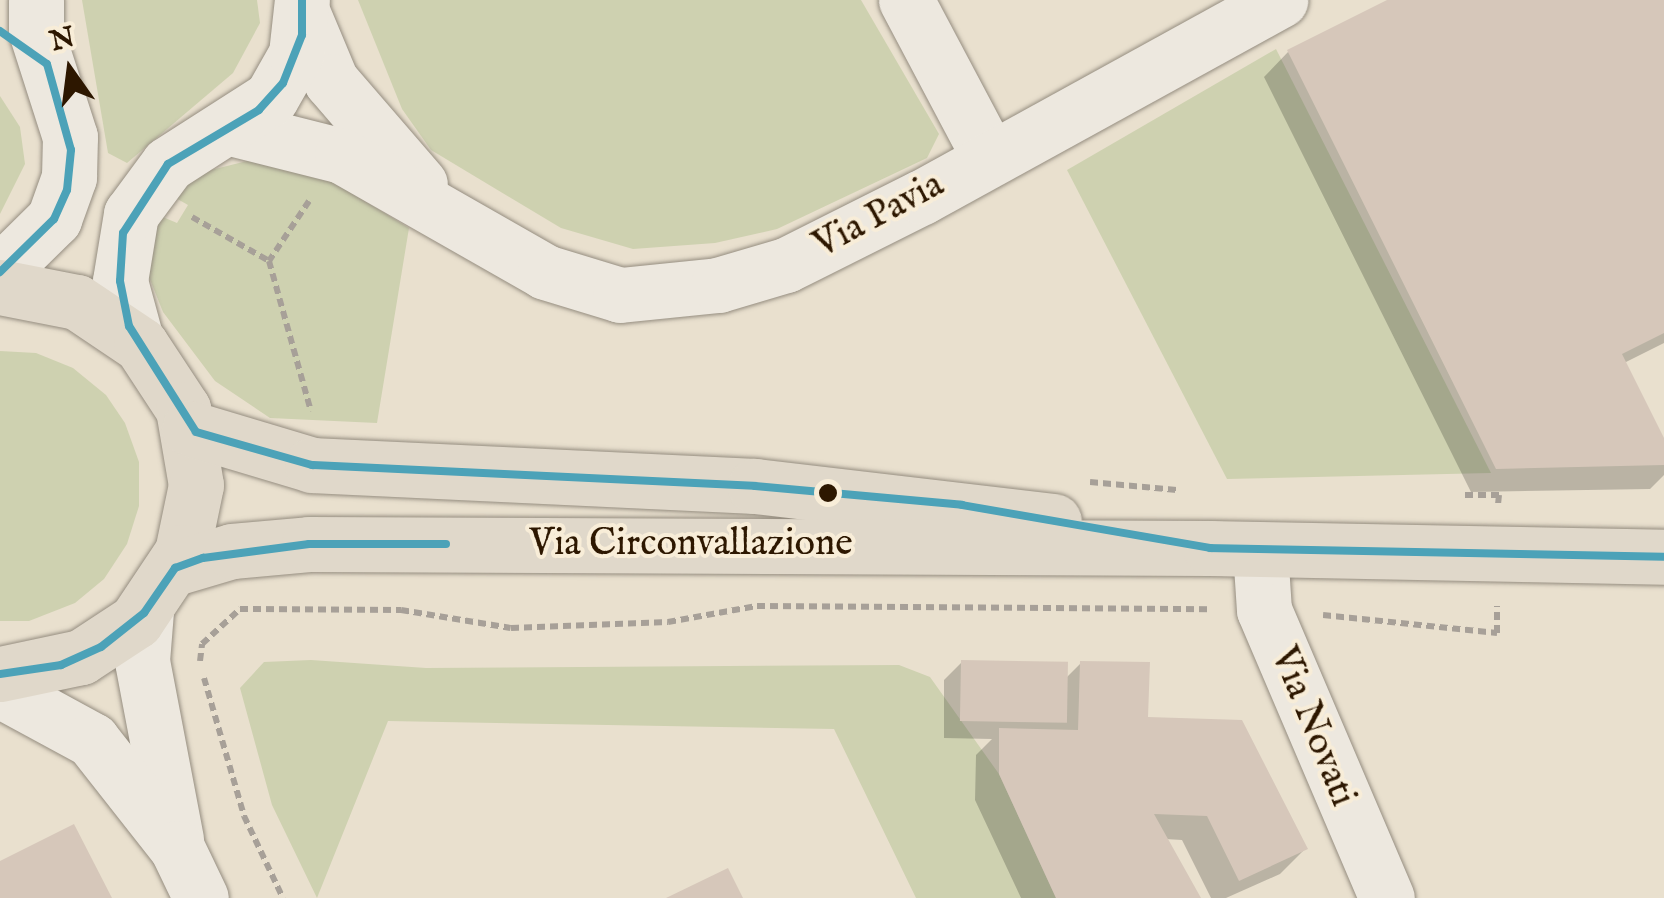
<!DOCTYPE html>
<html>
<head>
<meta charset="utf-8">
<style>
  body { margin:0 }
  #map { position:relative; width:1664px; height:898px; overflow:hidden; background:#e9e0ce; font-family:"IM FELL English",serif }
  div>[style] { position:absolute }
  .green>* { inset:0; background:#ced1b0 }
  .shadow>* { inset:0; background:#0003 }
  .building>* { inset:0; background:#d6c7ba; transform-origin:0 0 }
  .path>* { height:6px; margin-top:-3px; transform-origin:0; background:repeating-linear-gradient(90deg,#a7a098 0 8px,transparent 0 13px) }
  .roads { filter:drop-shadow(0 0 2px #958d80) drop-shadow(0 0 2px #958d80) }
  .minor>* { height:55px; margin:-27.5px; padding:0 27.5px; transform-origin:27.5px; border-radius:27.5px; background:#ede8df }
  .major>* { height:55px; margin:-27.5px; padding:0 27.5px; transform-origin:27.5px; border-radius:27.5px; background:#e0d8ca }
  .bus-1>* { height:8px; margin:-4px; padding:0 4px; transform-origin:4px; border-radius:4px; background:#4ca2b8 }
  .dots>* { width:28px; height:28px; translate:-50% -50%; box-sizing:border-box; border:5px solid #f8edd8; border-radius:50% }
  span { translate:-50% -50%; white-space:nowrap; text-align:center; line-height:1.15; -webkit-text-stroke:8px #f8edd8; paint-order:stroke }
  .street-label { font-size:38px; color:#2d1700 }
  .north { position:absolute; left:20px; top:20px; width:100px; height:100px; -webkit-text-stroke:8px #f8edd8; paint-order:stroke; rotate:346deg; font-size:28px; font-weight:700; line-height:40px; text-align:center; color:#2d1700 }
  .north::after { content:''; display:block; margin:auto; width:35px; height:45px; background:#2d1700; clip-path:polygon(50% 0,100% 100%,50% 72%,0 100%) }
</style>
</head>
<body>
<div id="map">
  <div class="green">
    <div style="clip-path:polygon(82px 0,257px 0,260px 23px,233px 73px,127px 163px,108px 153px)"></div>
    <div style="clip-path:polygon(358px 0,861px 0,939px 134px,927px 158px,777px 229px,715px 243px,633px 249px,561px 228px,431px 150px,402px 109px)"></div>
    <div style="clip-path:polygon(1276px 49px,1491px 473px,1227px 479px,1067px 170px)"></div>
    <div style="clip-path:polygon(0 96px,20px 127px,25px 164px,0 214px)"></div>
    <div style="clip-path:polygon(251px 160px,327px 178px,409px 228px,377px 423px,270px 418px,215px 381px,163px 312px,143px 262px,151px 212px,177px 223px,188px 205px,167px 193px,207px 171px)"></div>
    <div style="clip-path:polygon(0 351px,36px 353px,73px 368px,106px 395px,125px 423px,139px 462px,139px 506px,127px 544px,104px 579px,75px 603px,29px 621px,0 621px)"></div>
    <div style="clip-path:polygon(311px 660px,426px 668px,899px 665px,930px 677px,999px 774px,1056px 898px,916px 898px,834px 729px,388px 721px,317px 898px,272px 805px,240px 688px,264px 662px)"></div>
  </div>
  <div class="shadow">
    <div style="clip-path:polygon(1393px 0,1664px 0,1664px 343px,1624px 363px,1664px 444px,1664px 475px,1650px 489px,1471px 492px,1264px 77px,1288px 52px)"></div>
    <div style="clip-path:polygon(962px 662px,1065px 679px,1081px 663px,1305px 849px,1280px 874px,1226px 898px,1211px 898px,1182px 840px,1165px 839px,1196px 898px,1021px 898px,975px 800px,976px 755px,992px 739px,944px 738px,944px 680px)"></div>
  </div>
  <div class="building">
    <div style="clip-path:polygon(1387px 0,1664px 0,1664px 333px,1622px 354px,1664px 438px,1664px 465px,1496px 469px,1287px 50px)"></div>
    <div style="left:961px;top:660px;width:107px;height:61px;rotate:1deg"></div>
    <div style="clip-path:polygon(1080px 661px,1150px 662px,1148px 717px,1242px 720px,1308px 849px,1239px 881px,1207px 816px,1154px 814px,1201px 898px,1056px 898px,999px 774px,999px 728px,1078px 730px)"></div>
    <div style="clip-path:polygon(74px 824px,112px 898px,0 898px,0 861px)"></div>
    <div style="clip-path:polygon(728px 868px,743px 898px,666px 898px)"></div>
  </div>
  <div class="path">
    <div style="left:309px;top:201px;width:72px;rotate:123.7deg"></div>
    <div style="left:269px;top:261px;width:156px;rotate:74.4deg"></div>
    <div style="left:192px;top:217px;width:89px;rotate:29.7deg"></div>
    <div style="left:1090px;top:482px;width:87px;rotate:5.3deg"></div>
    <div style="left:1465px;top:495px;width:34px"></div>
    <div style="left:1499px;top:495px;width:9px;rotate:96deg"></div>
    <div style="left:1323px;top:615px;width:175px;rotate:5.9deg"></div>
    <div style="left:1497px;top:633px;width:27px;rotate:-90deg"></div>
    <div style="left:200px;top:661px;width:17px;rotate:-83deg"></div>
    <div style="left:202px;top:644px;width:52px;rotate:-42.6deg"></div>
    <div style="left:240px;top:609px;width:161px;rotate:0.4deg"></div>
    <div style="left:401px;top:610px;width:111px;rotate:9.3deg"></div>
    <div style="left:511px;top:628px;width:157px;rotate:-2.2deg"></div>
    <div style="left:668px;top:622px;width:90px;rotate:-10.2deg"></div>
    <div style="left:757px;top:606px;width:453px;rotate:0.4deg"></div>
    <div style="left:204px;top:678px;width:144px;rotate:73.8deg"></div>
    <div style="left:244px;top:816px;width:91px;rotate:64.6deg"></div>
  </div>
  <div class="roads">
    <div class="minor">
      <div style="left:906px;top:0;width:175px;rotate:62.1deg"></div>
      <div style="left:303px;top:14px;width:73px;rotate:67.3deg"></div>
      <div style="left:331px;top:81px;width:136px;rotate:49.2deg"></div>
      <div style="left:231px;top:128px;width:114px;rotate:14.2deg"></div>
      <div style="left:342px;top:156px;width:234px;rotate:29.7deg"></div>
      <div style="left:545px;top:272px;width:78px;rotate:17deg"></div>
      <div style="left:620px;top:295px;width:99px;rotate:-5.8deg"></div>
      <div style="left:718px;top:285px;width:71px;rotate:-16.4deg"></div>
      <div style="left:786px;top:265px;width:152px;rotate:-26.6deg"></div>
      <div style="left:922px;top:197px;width:409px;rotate:-28.8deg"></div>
      <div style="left:0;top:272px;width:76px;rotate:-44.5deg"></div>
      <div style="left:54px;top:219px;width:45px;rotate:-70.3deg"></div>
      <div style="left:69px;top:177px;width:40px;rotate:-88.6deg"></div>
      <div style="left:70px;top:137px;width:111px;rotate:-107.8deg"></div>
      <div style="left:36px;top:31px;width:31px;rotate:-90deg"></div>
      <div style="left:136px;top:340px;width:61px;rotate:-105.2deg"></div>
      <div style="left:120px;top:281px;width:68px;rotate:-80.7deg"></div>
      <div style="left:131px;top:214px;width:62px;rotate:-53.5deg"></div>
      <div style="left:168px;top:164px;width:122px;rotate:-32.7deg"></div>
      <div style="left:271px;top:98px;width:51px;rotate:-60.4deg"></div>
      <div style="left:296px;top:54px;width:54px;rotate:-83.7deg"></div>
      <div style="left:1260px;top:550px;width:60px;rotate:86.2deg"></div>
      <div style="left:1264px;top:610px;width:313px;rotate:66.9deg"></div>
      <div style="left:146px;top:611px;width:50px;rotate:94.6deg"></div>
      <div style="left:142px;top:661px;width:182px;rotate:79.2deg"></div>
      <div style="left:0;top:690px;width:105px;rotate:28.5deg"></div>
      <div style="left:92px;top:740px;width:137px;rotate:51.8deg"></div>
      <div style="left:177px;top:848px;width:55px;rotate:64.4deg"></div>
    </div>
    <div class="major">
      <div style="left:0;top:287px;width:78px;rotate:11deg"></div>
      <div style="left:77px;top:302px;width:77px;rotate:33.9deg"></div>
      <div style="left:141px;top:345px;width:77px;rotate:56.7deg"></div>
      <div style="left:183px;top:409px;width:77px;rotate:80.3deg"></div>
      <div style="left:196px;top:485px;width:68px;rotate:101.8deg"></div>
      <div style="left:182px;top:552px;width:83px;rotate:123.7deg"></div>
      <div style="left:136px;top:621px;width:66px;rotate:146.8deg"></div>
      <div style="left:81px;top:657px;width:83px;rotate:168.1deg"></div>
      <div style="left:189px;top:428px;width:128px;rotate:16.7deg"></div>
      <div style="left:312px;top:465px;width:443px;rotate:2.7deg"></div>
      <div style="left:755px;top:486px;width:301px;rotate:6.7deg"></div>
      <div style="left:175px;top:568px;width:59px;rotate:-16.6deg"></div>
      <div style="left:232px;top:551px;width:77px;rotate:-5.2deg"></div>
      <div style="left:309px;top:544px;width:901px;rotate:0.25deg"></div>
      <div style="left:1210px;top:548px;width:454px;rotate:1.1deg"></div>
    </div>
  </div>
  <div class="bus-1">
    <div style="left:302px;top:0;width:35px;rotate:90deg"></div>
    <div style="left:302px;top:35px;width:52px;rotate:111.6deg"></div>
    <div style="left:283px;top:83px;width:36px;rotate:132deg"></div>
    <div style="left:259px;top:110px;width:106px;rotate:149.3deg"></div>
    <div style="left:168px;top:164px;width:82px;rotate:123.1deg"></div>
    <div style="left:123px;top:233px;width:48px;rotate:93.6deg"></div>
    <div style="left:120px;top:281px;width:46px;rotate:78.7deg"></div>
    <div style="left:129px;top:326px;width:125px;rotate:57.7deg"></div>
    <div style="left:196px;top:432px;width:121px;rotate:15.9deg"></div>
    <div style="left:312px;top:465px;width:443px;rotate:2.7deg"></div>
    <div style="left:755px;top:486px;width:208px;rotate:5.2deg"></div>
    <div style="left:962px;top:505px;width:252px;rotate:9.8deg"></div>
    <div style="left:1210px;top:548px;width:454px;rotate:1.1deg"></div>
    <div style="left:0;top:31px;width:57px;rotate:35.1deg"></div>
    <div style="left:47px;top:64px;width:89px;rotate:74.4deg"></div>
    <div style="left:71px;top:150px;width:40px;rotate:95.7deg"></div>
    <div style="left:67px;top:190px;width:32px;rotate:114deg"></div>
    <div style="left:54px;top:219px;width:76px;rotate:135.5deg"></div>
    <div style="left:0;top:674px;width:62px;rotate:-8.4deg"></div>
    <div style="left:61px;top:665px;width:44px;rotate:-24.2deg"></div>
    <div style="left:101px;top:647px;width:55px;rotate:-38.3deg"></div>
    <div style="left:144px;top:613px;width:55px;rotate:-55.4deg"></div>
    <div style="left:175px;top:568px;width:30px;rotate:-20deg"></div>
    <div style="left:203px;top:558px;width:107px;rotate:-7.5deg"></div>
    <div style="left:309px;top:544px;width:137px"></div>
  </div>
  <div class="dots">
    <div style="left:828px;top:493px;background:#2d1700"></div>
  </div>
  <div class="street-label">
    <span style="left:879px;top:216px;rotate:-28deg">Via Pavia</span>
    <span style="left:691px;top:545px">Via Circonvallazione</span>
    <span style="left:1312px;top:727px;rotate:68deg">Via Novati</span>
  </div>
  <div class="north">N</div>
</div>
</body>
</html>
